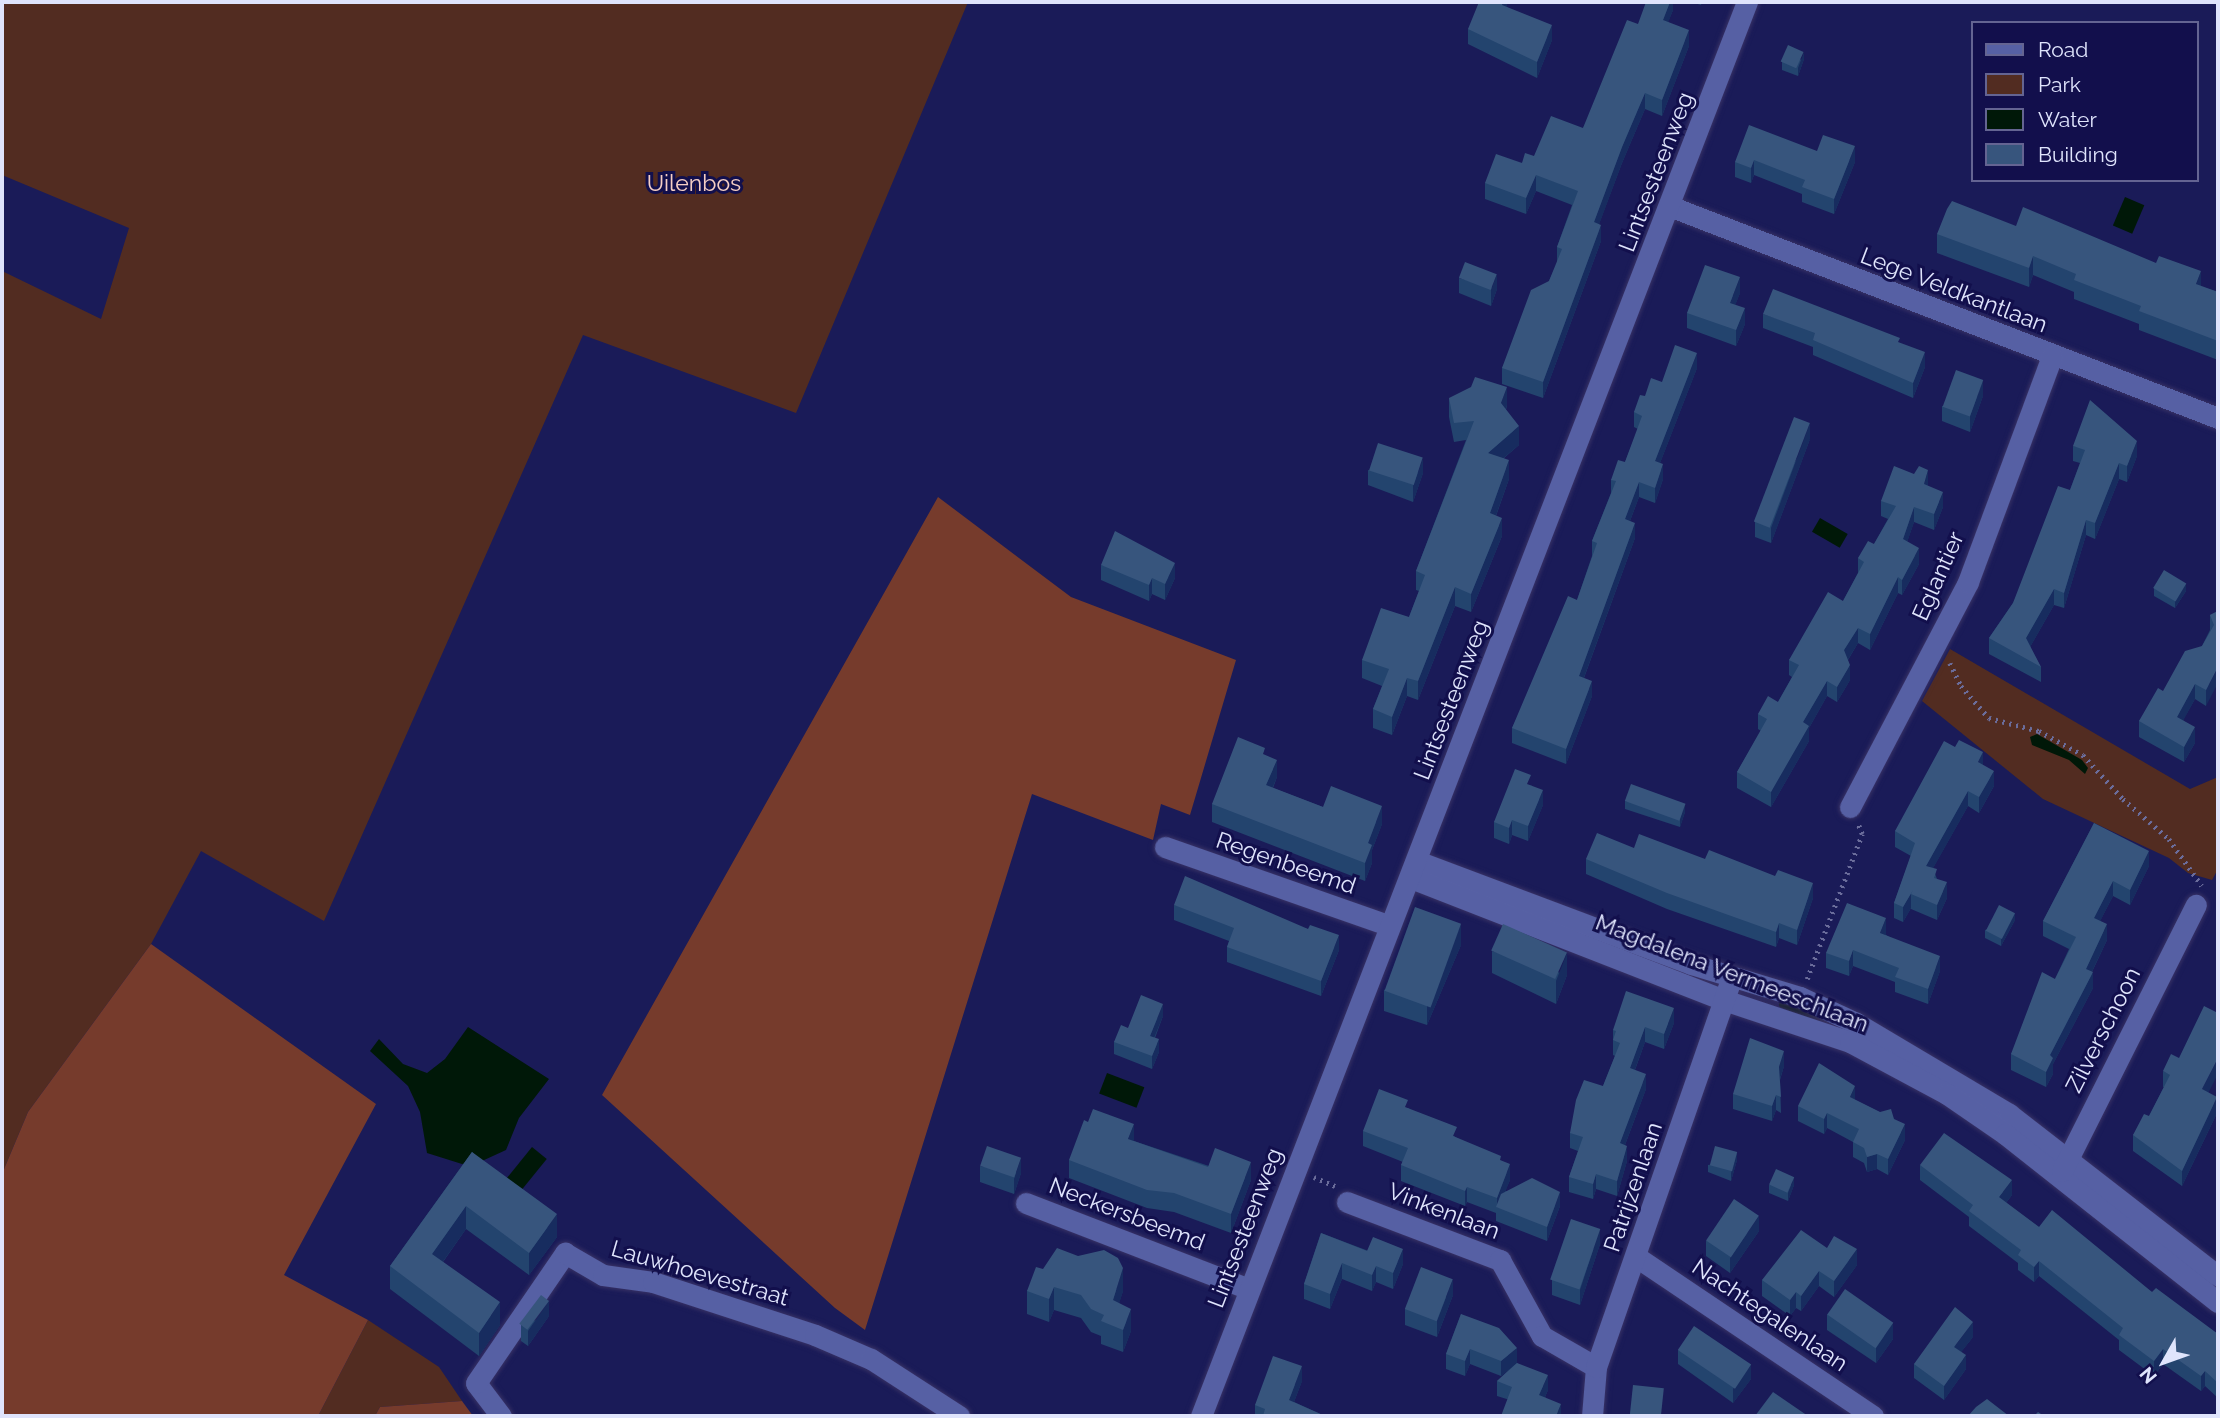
<!DOCTYPE html>
<html>
<head>
<meta charset="utf-8">
<style>
  body { margin:0 }
  #map { position:relative; width:2220px; height:1418px; overflow:hidden; background:#1a1b58; font-family:Raleway,sans-serif }
  div>[style] { position:absolute }
  .green>* { inset:0; background:#522c21 }
  .forest>* { inset:0; background:#763b2c }
  .water>* { inset:0; background:#001808; transform-origin:0 0 }
  .stream>* { height:7px; margin:-3.5px; padding:0 3.5px; transform-origin:3.5px; border-radius:3.5px; background:#001808 }
  .path>* { height:4.5px; margin-top:-2.25px; transform-origin:0; background:repeating-linear-gradient(90deg,#6b6d9b 0 2px,transparent 0 7px) }
  .roads { filter:drop-shadow(0 0 2px #383265) drop-shadow(0 0 2px #383265) }
  .minor>* { height:21px; margin:-10.5px; padding:0 10.5px; transform-origin:10.5px; border-radius:10.5px; background:#5660a4 }
  .wall>* { inset:0; background:#23446e }
  .shaded-wall>* { inset:0; background:#172c5f }
  .building>* { inset:0; background:#37557d; transform-origin:0 0 }
  span { translate:-50% -50%; white-space:nowrap; text-align:center; line-height:1.15; -webkit-text-stroke:6px #120f4c; paint-order:stroke }
  .street-label { font-size:23px; color:#dfe4fc }
  .park-label { font-size:23px; color:#f6cfc4 }
  .frame { position:absolute; inset:0; border:4px solid #dfe4fc; pointer-events:none }
  .legend { position:absolute; left:1971px; top:21px; width:228px; height:161px; box-sizing:border-box; background:#120f4c; border:2px solid #646492; margin:0; padding:9px 12px; list-style:none; font-size:21px; color:#dfe4fc }
  .legend li { display:flex; align-items:center; gap:14px; height:35px }
  .legend b { width:35px; border:2px solid #646492 }
  .north { position:absolute; left:2129px; top:1327px; width:70px; height:70px; -webkit-text-stroke:5px #120f4c; paint-order:stroke; rotate:230deg; font-size:19px; font-weight:700; line-height:28px; text-align:center; color:#dfe4fc }
  .north::after { content:''; display:block; margin:auto; width:24px; height:32px; background:#dfe4fc; clip-path:polygon(50% 0,100% 100%,50% 72%,0 100%) }
</style>
</head>
<body>
<div id="map">
  <div class="green">
    <div style="clip-path:polygon(2px 2px,968px 2px,796px 413px,583px 335px,324px 921px,201px 851px,151px 944px,28px 1112px,2px 1174px,2px 271px,101px 319px,129px 228px,2px 175px)"></div>
    <div style="clip-path:polygon(1950px 649px,2190px 789px,2218px 777px,2218px 869px,2212px 880px,2188px 873px,2169px 858px,2043px 799px,1922px 701px)"></div>
    <div style="clip-path:polygon(368px 1320px,439px 1367px,462px 1401px,380px 1407px,375px 1416px,318px 1416px)"></div>
  </div>
  <div class="forest">
    <div style="clip-path:polygon(938px 497px,1071px 597px,1236px 660px,1190px 815px,1161px 804px,1153px 840px,1032px 794px,865px 1330px,835px 1308px,602px 1095px)"></div>
    <div style="clip-path:polygon(151px 944px,376px 1104px,284px 1275px,368px 1320px,318px 1416px,2px 1416px,2px 1174px,28px 1112px)"></div>
    <div style="clip-path:polygon(462px 1401px,473px 1416px,375px 1416px,380px 1407px)"></div>
  </div>
  <div class="water">
    <div style="left:2125px;top:197px;width:21px;height:31px;rotate:23deg"></div>
    <div style="left:1820px;top:518px;width:32px;height:16px;rotate:30deg"></div>
    <div style="clip-path:polygon(2037px 734px,2082px 760px,2088px 768px,2085px 774px,2069px 760px,2032px 745px,2030px 737px)"></div>
    <div style="clip-path:polygon(468px 1027px,549px 1079px,519px 1118px,506px 1150px,482px 1161px,462px 1164px,427px 1153px,420px 1112px,408px 1086px,370px 1051px,379px 1039px,403px 1064px,427px 1073px,445px 1059px)"></div>
    <div style="left:1107px;top:1073px;width:40px;height:22px;rotate:21deg"></div>
    <div style="left:532px;top:1147px;width:19px;height:41px;rotate:39deg"></div>
  </div>
  <div class="stream">
    <div style="left:1782px;top:1004px;width:74px;rotate:22.1deg"></div>
  </div>
  <div class="path">
    <div style="left:1950px;top:663px;width:25px;rotate:64deg"></div>
    <div style="left:1961px;top:686px;width:43px;rotate:48.8deg"></div>
    <div style="left:1989px;top:718px;width:52px;rotate:14.6deg"></div>
    <div style="left:2039px;top:731px;width:50px;rotate:28.6deg"></div>
    <div style="left:2083px;top:755px;width:59px;rotate:47.7deg"></div>
    <div style="left:2123px;top:799px;width:61px;rotate:41deg"></div>
    <div style="left:2169px;top:839px;width:57px;rotate:54.9deg"></div>
    <div style="left:1807px;top:979px;width:155px;rotate:-69.2deg"></div>
    <div style="left:1862px;top:834px;width:11px;rotate:-112deg"></div>
    <div style="left:1314px;top:1177px;width:23px;rotate:23deg"></div>
  </div>
  <div class="roads">
    <div class="minor">
      <div style="left:1672px;top:207px;width:585px;rotate:21.13deg"></div>
      <div style="left:1850px;top:807px;width:254px;rotate:-62.3deg"></div>
      <div style="left:1968px;top:582px;width:241px;rotate:-69.6deg"></div>
      <div style="left:1165px;top:847px;width:238px;rotate:19.3deg"></div>
      <div style="left:1417px;top:861px;width:293px;rotate:20.6deg"></div>
      <div style="left:1691px;top:964px;width:114px;rotate:16.8deg"></div>
      <div style="left:1800px;top:997px;width:62px;rotate:24.9deg"></div>
      <div style="left:1856px;top:1023px;width:178px;rotate:30.7deg"></div>
      <div style="left:2009px;top:1114px;width:264px;rotate:37.8deg"></div>
      <div style="left:1411px;top:878px;width:336px;rotate:21.3deg"></div>
      <div style="left:1724px;top:1000px;width:133px;rotate:18.4deg"></div>
      <div style="left:1850px;top:1042px;width:110px;rotate:28.2deg"></div>
      <div style="left:1947px;top:1094px;width:70px;rotate:34.6deg"></div>
      <div style="left:2005px;top:1134px;width:271px;rotate:38.3deg"></div>
      <div style="left:2062px;top:1171px;width:298px;rotate:-63.3deg"></div>
      <div style="left:1347px;top:1202px;width:164px;rotate:20.8deg"></div>
      <div style="left:1500px;top:1260px;width:87px;rotate:61.1deg"></div>
      <div style="left:1542px;top:1336px;width:62px;rotate:29.9deg"></div>
      <div style="left:1026px;top:1203px;width:239px;rotate:21.1deg"></div>
      <div style="left:1638px;top:1258px;width:283px;rotate:33.9deg"></div>
      <div style="left:501px;top:1416px;width:41px;rotate:-127.1deg"></div>
      <div style="left:476px;top:1383px;width:158px;rotate:-55.6deg"></div>
      <div style="left:565px;top:1253px;width:44px;rotate:30.1deg"></div>
      <div style="left:603px;top:1275px;width:50px;rotate:8deg"></div>
      <div style="left:653px;top:1282px;width:170px;rotate:18.1deg"></div>
      <div style="left:815px;top:1335px;width:61px;rotate:23.2deg"></div>
      <div style="left:871px;top:1359px;width:105px;rotate:32.9deg"></div>
      <div style="left:1201px;top:1416px;width:1516px;rotate:-68.89deg"></div>
      <div style="left:1592px;top:1416px;width:49px;rotate:-85.3deg"></div>
      <div style="left:1596px;top:1367px;width:404px;rotate:-70.8deg"></div>
    </div>
  </div>
  <div class="wall">
    <div style="clip-path:polygon(1507px 2px,1507px 7px,1552px 40px,1537px 78px,1468px 44px,1468px 29px)"></div>
    <div style="clip-path:polygon(1673px 2px,1673px 10px,1668px 22px,1689px 46px,1662px 116px,1645px 109px,1622px 163px,1599px 224px,1601px 241px,1543px 398px,1502px 384px,1502px 368px,1549px 281px,1557px 263px,1557px 247px,1572px 205px,1536px 191px,1526px 214px,1485px 199px,1485px 183px,1534px 156px,1583px 128px,1638px 24px)"></div>
    <div style="clip-path:polygon(1691px 2px,1702px 2px,1701px 5px)"></div>
    <div style="clip-path:polygon(1804px 59px,1798px 76px,1782px 70px,1782px 62px)"></div>
    <div style="clip-path:polygon(1817px 151px,1855px 162px,1834px 214px,1802px 202px,1802px 194px,1754px 175px,1751px 183px,1735px 177px,1735px 162px)"></div>
    <div style="clip-path:polygon(2016px 226px,2218px 292px,2218px 360px,2139px 330px,2139px 324px,2074px 299px,2074px 292px,2033px 275px,2029px 287px,1937px 253px,1937px 234px)"></div>
    <div style="clip-path:polygon(1459px 278px,1497px 289px,1491px 306px,1459px 293px)"></div>
    <div style="clip-path:polygon(1740px 293px,1735px 305px,1745px 324px,1736px 346px,1687px 328px,1687px 313px)"></div>
    <div style="clip-path:polygon(1763px 314px,1925px 367px,1913px 398px,1813px 355px,1813px 347px,1763px 328px)"></div>
    <div style="clip-path:polygon(1697px 368px,1660px 463px,1663px 479px,1655px 503px,1639px 497px,1630px 521px,1635px 538px,1584px 678px,1592px 696px,1566px 764px,1512px 743px,1512px 728px,1577px 600px,1592px 556px,1592px 541px,1611px 493px,1611px 480px,1625px 462px,1638px 429px,1634px 427px,1634px 412px,1645px 396px,1662px 382px)"></div>
    <div style="clip-path:polygon(1983px 396px,1970px 432px,1942px 421px,1942px 406px)"></div>
    <div style="clip-path:polygon(1449px 398px,1507px 405px,1506px 410px,1519px 445px,1504px 458px,1509px 479px,1496px 516px,1502px 536px,1471px 612px,1455px 606px,1418px 700px,1407px 696px,1392px 735px,1373px 728px,1373px 709px,1382px 686px,1362px 678px,1362px 660px,1409px 617px,1419px 591px,1416px 590px,1416px 571px,1466px 440px,1454px 442px,1449px 417px)"></div>
    <div style="clip-path:polygon(1810px 439px,1771px 543px,1755px 537px,1755px 522px)"></div>
    <div style="clip-path:polygon(2073px 446px,2137px 456px,2127px 482px,2119px 479px,2095px 539px,2086px 535px,2064px 608px,2054px 605px,2030px 647px,2041px 667px,2041px 682px,1989px 654px,1989px 638px,2013px 603px,2070px 490px,2080px 463px,2073px 461px)"></div>
    <div style="clip-path:polygon(1368px 470px,1423px 473px,1413px 502px,1368px 485px)"></div>
    <div style="clip-path:polygon(1914px 474px,1928px 486px,1943px 507px,1934px 530px,1914px 522px,1907px 542px,1919px 564px,1902px 595px,1898px 593px,1870px 650px,1858px 643px,1848px 660px,1850px 680px,1837px 702px,1827px 696px,1809px 728px,1809px 741px,1771px 807px,1737px 788px,1737px 772px,1761px 731px,1758px 729px,1758px 714px,1778px 702px,1792px 677px,1789px 675px,1789px 660px,1843px 601px,1858px 573px,1858px 558px,1874px 544px,1888px 519px,1881px 516px,1881px 501px)"></div>
    <div style="clip-path:polygon(1101px 565px,1175px 578px,1165px 600px,1152px 594px,1149px 601px,1101px 580px)"></div>
    <div style="clip-path:polygon(2154px 588px,2186px 591px,2175px 608px,2154px 596px)"></div>
    <div style="clip-path:polygon(2218px 611px,2206px 706px,2195px 699px,2183px 720px,2195px 743px,2184px 762px,2139px 737px,2139px 721px,2202px 646px,2210px 630px,2210px 615px)"></div>
    <div style="clip-path:polygon(1265px 755px,1277px 777px,1273px 788px,1323px 807px,1382px 824px,1372px 850px,1372px 863px,1365px 881px,1212px 822px,1212px 804px)"></div>
    <div style="clip-path:polygon(1983px 765px,1994px 786px,1979px 813px,1968px 806px,1933px 868px,1937px 879px,1947px 898px,1937px 920px,1911px 909px,1911px 908px,1903px 922px,1894px 918px,1894px 903px,1911px 856px,1895px 847px,1895px 831px)"></div>
    <div style="clip-path:polygon(1531px 785px,1543px 805px,1528px 841px,1512px 835px,1509px 844px,1494px 838px,1494px 822px)"></div>
    <div style="clip-path:polygon(1625px 801px,1685px 812px,1680px 827px,1625px 809px)"></div>
    <div style="clip-path:polygon(2094px 823px,2149px 866px,2130px 905px,2113px 896px,2100px 921px,2107px 940px,2092px 972px,2093px 988px,2053px 1064px,2053px 1074px,2046px 1087px,2011px 1070px,2011px 1054px,2055px 979px,2069px 949px,2043px 936px,2043px 921px)"></div>
    <div style="clip-path:polygon(1634px 848px,1705px 859px,1813px 898px,1797px 945px,1779px 938px,1776px 947px,1667px 909px,1586px 874px,1586px 859px)"></div>
    <div style="clip-path:polygon(1174px 905px,1308px 929px,1339px 950px,1321px 996px,1227px 962px,1227px 947px,1229px 941px,1174px 920px)"></div>
    <div style="clip-path:polygon(2015px 920px,2001px 946px,1985px 938px,1985px 930px)"></div>
    <div style="clip-path:polygon(1886px 934px,1886px 935px,1940px 971px,1928px 1004px,1895px 992px,1895px 982px,1853px 966px,1849px 976px,1826px 968px,1826px 953px)"></div>
    <div style="clip-path:polygon(1461px 945px,1427px 1025px,1384px 1011px,1384px 990px)"></div>
    <div style="clip-path:polygon(1492px 951px,1567px 975px,1556px 1004px,1492px 973px)"></div>
    <div style="clip-path:polygon(1163px 1016px,1155px 1038px,1159px 1052px,1152px 1069px,1114px 1054px,1114px 1042px,1128px 1028px)"></div>
    <div style="clip-path:polygon(1674px 1023px,1664px 1049px,1645px 1042px,1635px 1070px,1646px 1089px,1625px 1145px,1627px 1161px,1617px 1196px,1596px 1189px,1593px 1199px,1569px 1192px,1569px 1177px,1578px 1151px,1570px 1148px,1570px 1133px,1603px 1086px,1615px 1056px,1613px 1055px,1613px 1030px)"></div>
    <div style="clip-path:polygon(1784px 1066px,1780px 1080px,1781px 1113px,1776px 1110px,1772px 1121px,1733px 1109px,1733px 1094px)"></div>
    <div style="clip-path:polygon(2163px 1071px,2209px 1093px,2217px 1113px,2182px 1186px,2133px 1151px,2133px 1135px,2149px 1116px,2164px 1087px,2163px 1087px)"></div>
    <div style="clip-path:polygon(1855px 1100px,1894px 1119px,1905px 1140px,1888px 1175px,1877px 1169px,1867px 1172px,1864px 1163px,1853px 1157px,1853px 1142px,1827px 1128px,1824px 1134px,1798px 1121px,1798px 1106px)"></div>
    <div style="clip-path:polygon(1408px 1108px,1457px 1138px,1501px 1161px,1510px 1180px,1505px 1191px,1560px 1206px,1547px 1241px,1496px 1221px,1496px 1213px,1467px 1202px,1465px 1206px,1401px 1181px,1401px 1165px,1403px 1162px,1363px 1146px,1363px 1131px)"></div>
    <div style="clip-path:polygon(1134px 1141px,1251px 1180px,1231px 1233px,1174px 1212px,1147px 1208px,1069px 1178px,1069px 1160px)"></div>
    <div style="clip-path:polygon(472px 1152px,557px 1237px,529px 1275px,466px 1229px,443px 1262px,500px 1325px,479px 1356px,390px 1289px,390px 1266px)"></div>
    <div style="clip-path:polygon(1737px 1160px,1731px 1181px,1708px 1172px,1708px 1165px)"></div>
    <div style="clip-path:polygon(1920px 1165px,2012px 1195px,2006px 1203px,2039px 1227px,2152px 1292px,2218px 1334px,2218px 1398px,2205px 1386px,2201px 1391px,2163px 1364px,2154px 1376px,2119px 1350px,2119px 1340px,2039px 1276px,2034px 1282px,2018px 1270px,2018px 1263px,1969px 1226px,1969px 1217px,1920px 1180px)"></div>
    <div style="clip-path:polygon(980px 1166px,1021px 1173px,1014px 1194px,980px 1182px)"></div>
    <div style="clip-path:polygon(1769px 1185px,1794px 1185px,1788px 1201px,1769px 1193px)"></div>
    <div style="clip-path:polygon(1759px 1231px,1730px 1273px,1706px 1256px,1706px 1241px)"></div>
    <div style="clip-path:polygon(1321px 1233px,1403px 1264px,1393px 1289px,1376px 1282px,1372px 1291px,1342px 1279px,1330px 1309px,1304px 1299px,1304px 1284px)"></div>
    <div style="clip-path:polygon(1600px 1244px,1580px 1305px,1552px 1295px,1552px 1280px)"></div>
    <div style="clip-path:polygon(1827px 1248px,1857px 1265px,1834px 1297px,1819px 1286px,1801px 1311px,1796px 1308px,1790px 1316px,1762px 1296px,1762px 1280px)"></div>
    <div style="clip-path:polygon(1043px 1269px,1123px 1291px,1119px 1303px,1131px 1331px,1123px 1352px,1101px 1344px,1101px 1336px,1091px 1332px,1081px 1318px,1054px 1310px,1049px 1322px,1027px 1314px,1027px 1291px)"></div>
    <div style="clip-path:polygon(1453px 1295px,1437px 1337px,1405px 1325px,1405px 1309px)"></div>
    <div style="clip-path:polygon(1461px 1314px,1548px 1390px,1545px 1397px,1561px 1416px,1497px 1396px,1497px 1381px,1513px 1366px,1501px 1376px,1470px 1364px,1465px 1376px,1446px 1369px,1446px 1354px)"></div>
    <div style="clip-path:polygon(1827px 1314px,1893px 1339px,1876px 1363px,1827px 1330px)"></div>
    <div style="clip-path:polygon(549px 1316px,528px 1346px,521px 1341px,521px 1325px)"></div>
    <div style="clip-path:polygon(1973px 1337px,1961px 1352px,1966px 1369px,1944px 1400px,1914px 1378px,1914px 1364px)"></div>
    <div style="clip-path:polygon(1678px 1350px,1751px 1379px,1733px 1403px,1678px 1364px)"></div>
    <div style="clip-path:polygon(1302px 1381px,1294px 1402px,1325px 1416px,1255px 1416px,1255px 1405px)"></div>
  </div>
  <div class="shaded-wall">
    <div style="clip-path:polygon(1503px 2px,1507px 2px,1507px 8px,1502px 5px)"></div>
    <div style="clip-path:polygon(1670px 2px,1673px 2px,1673px 10px,1663px 36px,1663px 20px)"></div>
    <div style="clip-path:polygon(1552px 25px,1552px 40px,1537px 78px,1537px 62px)"></div>
    <div style="clip-path:polygon(1689px 30px,1689px 46px,1662px 116px,1662px 100px)"></div>
    <div style="clip-path:polygon(1804px 52px,1804px 59px,1798px 76px,1798px 68px)"></div>
    <div style="clip-path:polygon(1645px 93px,1645px 109px,1622px 163px,1594px 238px,1594px 222px,1622px 147px)"></div>
    <div style="clip-path:polygon(1855px 146px,1855px 162px,1834px 214px,1834px 199px)"></div>
    <div style="clip-path:polygon(1754px 160px,1754px 175px,1751px 183px,1751px 168px)"></div>
    <div style="clip-path:polygon(1536px 175px,1536px 191px,1526px 214px,1526px 198px)"></div>
    <div style="clip-path:polygon(1601px 225px,1601px 241px,1543px 398px,1543px 382px)"></div>
    <div style="clip-path:polygon(2033px 256px,2033px 275px,2029px 287px,2029px 268px)"></div>
    <div style="clip-path:polygon(2201px 271px,2201px 290px,2196px 284px)"></div>
    <div style="clip-path:polygon(1497px 274px,1497px 289px,1491px 306px,1491px 290px)"></div>
    <div style="clip-path:polygon(1740px 277px,1740px 293px,1730px 318px,1730px 303px)"></div>
    <div style="clip-path:polygon(1745px 308px,1745px 324px,1736px 346px,1736px 330px)"></div>
    <div style="clip-path:polygon(1925px 352px,1925px 367px,1913px 398px,1913px 383px)"></div>
    <div style="clip-path:polygon(1697px 353px,1697px 368px,1655px 476px,1655px 461px)"></div>
    <div style="clip-path:polygon(1983px 380px,1983px 396px,1970px 432px,1970px 416px)"></div>
    <div style="clip-path:polygon(1507px 387px,1507px 405px,1501px 422px,1501px 403px)"></div>
    <div style="clip-path:polygon(1810px 423px,1810px 439px,1771px 543px,1771px 528px)"></div>
    <div style="clip-path:polygon(1519px 426px,1519px 445px,1488px 471px,1488px 453px)"></div>
    <div style="clip-path:polygon(2137px 441px,2137px 456px,2127px 482px,2127px 466px)"></div>
    <div style="clip-path:polygon(1423px 458px,1423px 473px,1413px 502px,1413px 486px)"></div>
    <div style="clip-path:polygon(1509px 460px,1509px 479px,1490px 532px,1490px 513px)"></div>
    <div style="clip-path:polygon(2119px 463px,2119px 479px,2095px 539px,2095px 523px)"></div>
    <div style="clip-path:polygon(1663px 464px,1663px 479px,1655px 503px,1655px 488px)"></div>
    <div style="clip-path:polygon(1928px 470px,1928px 485px,1924px 500px,1924px 484px)"></div>
    <div style="clip-path:polygon(1639px 482px,1639px 497px,1625px 534px,1625px 519px)"></div>
    <div style="clip-path:polygon(1943px 492px,1943px 507px,1934px 530px,1934px 514px)"></div>
    <div style="clip-path:polygon(1914px 507px,1914px 522px,1903px 554px,1903px 539px)"></div>
    <div style="clip-path:polygon(1502px 518px,1502px 536px,1471px 612px,1471px 594px)"></div>
    <div style="clip-path:polygon(2086px 520px,2086px 535px,2064px 608px,2064px 593px)"></div>
    <div style="clip-path:polygon(1635px 523px,1635px 538px,1579px 691px,1579px 676px)"></div>
    <div style="clip-path:polygon(1919px 548px,1919px 564px,1902px 595px,1902px 580px)"></div>
    <div style="clip-path:polygon(1175px 563px,1175px 578px,1165px 600px,1165px 584px)"></div>
    <div style="clip-path:polygon(1898px 577px,1898px 593px,1870px 650px,1870px 634px)"></div>
    <div style="clip-path:polygon(1152px 578px,1152px 594px,1149px 601px,1149px 585px)"></div>
    <div style="clip-path:polygon(2186px 583px,2186px 591px,2175px 608px,2175px 601px)"></div>
    <div style="clip-path:polygon(1455px 587px,1455px 606px,1418px 700px,1418px 681px)"></div>
    <div style="clip-path:polygon(2054px 589px,2054px 605px,2026px 654px,2026px 638px)"></div>
    <div style="clip-path:polygon(1858px 628px,1858px 643px,1844px 666px,1844px 650px)"></div>
    <div style="clip-path:polygon(1850px 665px,1850px 680px,1837px 702px,1837px 687px)"></div>
    <div style="clip-path:polygon(2218px 667px,2218px 683px,2206px 706px,2206px 690px)"></div>
    <div style="clip-path:polygon(1407px 678px,1407px 696px,1392px 735px,1392px 717px)"></div>
    <div style="clip-path:polygon(1592px 681px,1592px 696px,1566px 764px,1566px 749px)"></div>
    <div style="clip-path:polygon(1827px 681px,1827px 696px,1809px 728px,1809px 741px,1771px 807px,1771px 792px,1803px 722px)"></div>
    <div style="clip-path:polygon(2195px 684px,2195px 699px,2177px 732px,2177px 717px)"></div>
    <div style="clip-path:polygon(2195px 727px,2195px 743px,2184px 762px,2184px 747px)"></div>
    <div style="clip-path:polygon(1983px 752px,1983px 768px,1978px 762px)"></div>
    <div style="clip-path:polygon(1277px 760px,1277px 777px,1266px 803px,1266px 785px)"></div>
    <div style="clip-path:polygon(1994px 771px,1994px 786px,1979px 813px,1979px 797px)"></div>
    <div style="clip-path:polygon(1543px 790px,1543px 805px,1528px 841px,1528px 826px)"></div>
    <div style="clip-path:polygon(1968px 791px,1968px 806px,1926px 881px,1926px 866px)"></div>
    <div style="clip-path:polygon(1685px 804px,1685px 812px,1680px 827px,1680px 819px)"></div>
    <div style="clip-path:polygon(1382px 806px,1382px 824px,1372px 850px,1372px 863px,1365px 881px,1365px 863px,1368px 843px)"></div>
    <div style="clip-path:polygon(1512px 820px,1512px 835px,1509px 844px,1509px 828px)"></div>
    <div style="clip-path:polygon(2149px 851px,2149px 866px,2130px 905px,2130px 890px)"></div>
    <div style="clip-path:polygon(2113px 881px,2113px 896px,2094px 933px,2094px 918px)"></div>
    <div style="clip-path:polygon(1947px 882px,1947px 898px,1937px 920px,1937px 905px)"></div>
    <div style="clip-path:polygon(1813px 883px,1813px 898px,1797px 945px,1797px 930px)"></div>
    <div style="clip-path:polygon(1913px 890px,1911px 894px,1911px 908px,1903px 922px,1903px 907px)"></div>
    <div style="clip-path:polygon(2015px 913px,2015px 920px,2001px 946px,2001px 938px)"></div>
    <div style="clip-path:polygon(1886px 918px,1886px 934px,1880px 948px,1880px 933px)"></div>
    <div style="clip-path:polygon(1779px 923px,1779px 938px,1776px 947px,1776px 932px)"></div>
    <div style="clip-path:polygon(1461px 924px,1461px 945px,1427px 1025px,1427px 1004px)"></div>
    <div style="clip-path:polygon(2107px 924px,2107px 940px,2086px 984px,2086px 969px)"></div>
    <div style="clip-path:polygon(1339px 935px,1339px 950px,1321px 996px,1321px 981px)"></div>
    <div style="clip-path:polygon(1853px 950px,1853px 966px,1849px 976px,1849px 961px)"></div>
    <div style="clip-path:polygon(1567px 953px,1567px 975px,1556px 1004px,1556px 981px)"></div>
    <div style="clip-path:polygon(1940px 956px,1940px 971px,1928px 1004px,1928px 989px)"></div>
    <div style="clip-path:polygon(2093px 972px,2093px 988px,2053px 1064px,2053px 1074px,2046px 1087px,2046px 1072px,2050px 1055px)"></div>
    <div style="clip-path:polygon(1163px 1004px,1163px 1016px,1150px 1048px,1150px 1036px)"></div>
    <div style="clip-path:polygon(1674px 1008px,1674px 1023px,1664px 1049px,1664px 1034px)"></div>
    <div style="clip-path:polygon(1645px 1027px,1645px 1042px,1630px 1083px,1630px 1068px)"></div>
    <div style="clip-path:polygon(1159px 1039px,1159px 1052px,1152px 1069px,1152px 1056px)"></div>
    <div style="clip-path:polygon(1784px 1051px,1784px 1066px,1779px 1082px,1779px 1067px)"></div>
    <div style="clip-path:polygon(2218px 1058px,2218px 1074px,2202px 1105px,2202px 1089px)"></div>
    <div style="clip-path:polygon(1646px 1074px,1646px 1089px,1620px 1158px,1620px 1143px)"></div>
    <div style="clip-path:polygon(1855px 1086px,1855px 1101px,1850px 1097px)"></div>
    <div style="clip-path:polygon(1776px 1095px,1776px 1110px,1772px 1121px,1772px 1106px)"></div>
    <div style="clip-path:polygon(2217px 1097px,2217px 1113px,2182px 1186px,2182px 1171px)"></div>
    <div style="clip-path:polygon(1827px 1113px,1827px 1128px,1824px 1134px,1824px 1119px)"></div>
    <div style="clip-path:polygon(1134px 1124px,1134px 1143px,1128px 1139px)"></div>
    <div style="clip-path:polygon(1905px 1124px,1905px 1140px,1888px 1175px,1888px 1159px)"></div>
    <div style="clip-path:polygon(1627px 1146px,1627px 1161px,1617px 1196px,1617px 1181px)"></div>
    <div style="clip-path:polygon(1737px 1152px,1737px 1160px,1731px 1181px,1731px 1173px)"></div>
    <div style="clip-path:polygon(1877px 1154px,1877px 1169px,1867px 1172px,1867px 1157px)"></div>
    <div style="clip-path:polygon(1021px 1158px,1021px 1173px,1014px 1194px,1014px 1179px)"></div>
    <div style="clip-path:polygon(1251px 1162px,1251px 1180px,1231px 1233px,1231px 1214px)"></div>
    <div style="clip-path:polygon(1510px 1164px,1510px 1180px,1499px 1208px,1497px 1207px,1497px 1198px)"></div>
    <div style="clip-path:polygon(1596px 1174px,1596px 1189px,1593px 1199px,1593px 1184px)"></div>
    <div style="clip-path:polygon(1794px 1177px,1794px 1185px,1788px 1201px,1788px 1193px)"></div>
    <div style="clip-path:polygon(2012px 1180px,2012px 1195px,1999px 1212px,1999px 1197px)"></div>
    <div style="clip-path:polygon(1467px 1187px,1467px 1202px,1465px 1206px,1465px 1191px)"></div>
    <div style="clip-path:polygon(1560px 1192px,1560px 1206px,1547px 1241px,1547px 1227px)"></div>
    <div style="clip-path:polygon(466px 1206px,466px 1229px,432px 1277px,432px 1254px)"></div>
    <div style="clip-path:polygon(557px 1214px,557px 1237px,529px 1275px,529px 1253px)"></div>
    <div style="clip-path:polygon(1759px 1216px,1759px 1231px,1730px 1273px,1730px 1258px)"></div>
    <div style="clip-path:polygon(1600px 1229px,1600px 1244px,1580px 1305px,1580px 1290px)"></div>
    <div style="clip-path:polygon(1403px 1249px,1403px 1264px,1393px 1289px,1393px 1273px)"></div>
    <div style="clip-path:polygon(1857px 1249px,1857px 1265px,1834px 1297px,1834px 1281px)"></div>
    <div style="clip-path:polygon(2039px 1261px,2039px 1276px,2034px 1282px,2034px 1267px)"></div>
    <div style="clip-path:polygon(1342px 1263px,1342px 1279px,1330px 1309px,1330px 1294px)"></div>
    <div style="clip-path:polygon(1376px 1266px,1376px 1282px,1372px 1291px,1372px 1275px)"></div>
    <div style="clip-path:polygon(1123px 1268px,1123px 1291px,1113px 1323px,1113px 1300px)"></div>
    <div style="clip-path:polygon(1819px 1271px,1819px 1286px,1801px 1311px,1801px 1296px)"></div>
    <div style="clip-path:polygon(1453px 1279px,1453px 1295px,1437px 1337px,1437px 1321px)"></div>
    <div style="clip-path:polygon(1054px 1287px,1054px 1310px,1049px 1322px,1049px 1299px)"></div>
    <div style="clip-path:polygon(1796px 1292px,1796px 1308px,1790px 1316px,1790px 1300px)"></div>
    <div style="clip-path:polygon(549px 1301px,549px 1316px,528px 1346px,528px 1331px)"></div>
    <div style="clip-path:polygon(500px 1302px,500px 1325px,479px 1356px,479px 1333px)"></div>
    <div style="clip-path:polygon(1131px 1309px,1131px 1331px,1123px 1352px,1123px 1330px)"></div>
    <div style="clip-path:polygon(1973px 1322px,1973px 1337px,1954px 1361px,1954px 1347px)"></div>
    <div style="clip-path:polygon(1893px 1323px,1893px 1339px,1876px 1363px,1876px 1348px)"></div>
    <div style="clip-path:polygon(1517px 1348px,1517px 1363px,1501px 1376px,1501px 1361px)"></div>
    <div style="clip-path:polygon(1470px 1349px,1470px 1364px,1465px 1376px,1465px 1361px)"></div>
    <div style="clip-path:polygon(2163px 1349px,2163px 1364px,2154px 1376px,2154px 1361px)"></div>
    <div style="clip-path:polygon(1966px 1355px,1966px 1369px,1944px 1400px,1944px 1386px)"></div>
    <div style="clip-path:polygon(1751px 1365px,1751px 1379px,1733px 1403px,1733px 1389px)"></div>
    <div style="clip-path:polygon(1302px 1366px,1302px 1381px,1289px 1415px,1289px 1400px)"></div>
    <div style="clip-path:polygon(2205px 1371px,2205px 1386px,2201px 1391px,2201px 1376px)"></div>
    <div style="clip-path:polygon(1548px 1375px,1548px 1390px,1539px 1410px,1539px 1395px)"></div>
    <div style="clip-path:polygon(1561px 1404px,1561px 1416px,1556px 1416px)"></div>
  </div>
  <div class="building">
    <div style="clip-path:polygon(1479px 2px,1503px 2px,1502px 5px,1552px 25px,1537px 62px,1468px 29px)"></div>
    <div style="clip-path:polygon(1646px 2px,1670px 2px,1663px 20px,1689px 30px,1662px 100px,1645px 93px,1622px 147px,1594px 222px,1601px 225px,1543px 382px,1502px 368px,1531px 290px,1549px 281px,1562px 249px,1557px 247px,1578px 191px,1536px 175px,1526px 198px,1485px 183px,1496px 154px,1522px 163px,1525px 153px,1534px 156px,1551px 116px,1583px 128px,1627px 20px,1638px 24px)"></div>
    <div style="left:1788px;top:45px;width:17px;height:18px;rotate:24deg"></div>
    <div style="clip-path:polygon(1749px 125px,1817px 151px,1823px 135px,1855px 146px,1834px 199px,1802px 187px,1805px 180px,1754px 160px,1751px 168px,1735px 162px)"></div>
    <div style="clip-path:polygon(1952px 201px,2016px 226px,2023px 207px,2156px 263px,2159px 256px,2201px 271px,2196px 284px,2218px 292px,2218px 341px,2139px 311px,2141px 306px,2074px 280px,2076px 274px,2033px 256px,2029px 268px,1937px 234px,1947px 209px)"></div>
    <div style="left:1465px;top:262px;width:34px;height:17px;rotate:21deg"></div>
    <div style="clip-path:polygon(1705px 265px,1740px 277px,1730px 303px,1745px 308px,1736px 330px,1687px 313px)"></div>
    <div style="clip-path:polygon(1773px 289px,1900px 338px,1898px 342px,1925px 352px,1913px 383px,1813px 340px,1815px 333px,1763px 314px)"></div>
    <div style="clip-path:polygon(1675px 345px,1697px 353px,1655px 461px,1663px 464px,1655px 488px,1639px 482px,1625px 519px,1635px 523px,1579px 676px,1592px 681px,1566px 749px,1512px 728px,1568px 596px,1577px 600px,1597px 543px,1592px 541px,1616px 481px,1611px 480px,1618px 460px,1625px 462px,1642px 416px,1634px 412px,1640px 395px,1645px 396px,1651px 378px,1662px 382px)"></div>
    <div style="left:1956px;top:370px;width:29px;height:39px;rotate:20deg"></div>
    <div style="clip-path:polygon(1475px 377px,1507px 387px,1501px 403px,1519px 426px,1488px 453px,1509px 460px,1490px 513px,1502px 518px,1471px 594px,1455px 587px,1418px 681px,1407px 678px,1392px 717px,1373px 709px,1389px 669px,1362px 660px,1381px 608px,1409px 617px,1425px 575px,1416px 571px,1474px 421px,1454px 423px,1449px 398px,1471px 387px)"></div>
    <div style="clip-path:polygon(2090px 400px,2137px 441px,2127px 466px,2119px 463px,2095px 523px,2086px 520px,2064px 593px,2054px 589px,2026px 638px,2041px 667px,1989px 638px,2013px 603px,2058px 486px,2070px 490px,2085px 450px,2073px 446px)"></div>
    <div style="left:1794px;top:417px;width:17px;height:112px;rotate:21deg"></div>
    <div style="left:1378px;top:443px;width:47px;height:29px;rotate:18deg"></div>
    <div style="clip-path:polygon(1894px 466px,1914px 474px,1919px 466px,1928px 470px,1924px 484px,1943px 492px,1934px 514px,1914px 507px,1903px 539px,1919px 548px,1902px 580px,1898px 577px,1870px 634px,1858px 628px,1844px 650px,1850px 665px,1837px 687px,1827px 681px,1803px 722px,1809px 726px,1771px 792px,1737px 772px,1767px 719px,1758px 714px,1768px 696px,1778px 702px,1799px 665px,1789px 660px,1828px 592px,1843px 601px,1864px 562px,1858px 558px,1868px 541px,1874px 544px,1896px 506px,1881px 501px)"></div>
    <div style="clip-path:polygon(1115px 531px,1175px 563px,1165px 584px,1152px 578px,1149px 585px,1101px 565px)"></div>
    <div style="left:2164px;top:570px;width:26px;height:21px;rotate:31deg"></div>
    <div style="clip-path:polygon(2218px 611px,2218px 667px,2206px 690px,2195px 684px,2177px 717px,2195px 727px,2184px 747px,2139px 721px,2158px 688px,2163px 691px,2185px 651px,2202px 646px,2214px 625px,2210px 615px)"></div>
    <div style="clip-path:polygon(1238px 737px,1265px 748px,1263px 754px,1277px 760px,1266px 785px,1323px 807px,1331px 786px,1382px 806px,1368px 843px,1372px 845px,1365px 863px,1212px 804px)"></div>
    <div style="clip-path:polygon(1959px 740px,1983px 752px,1978px 762px,1994px 771px,1979px 797px,1968px 791px,1926px 866px,1937px 869px,1934px 878px,1947px 882px,1937px 905px,1911px 894px,1913px 890px,1903px 907px,1894px 903px,1915px 843px,1895px 831px,1944px 741px,1955px 747px)"></div>
    <div style="clip-path:polygon(1515px 769px,1531px 775px,1527px 784px,1543px 790px,1528px 826px,1512px 820px,1509px 828px,1494px 822px)"></div>
    <div style="left:1631px;top:784px;width:58px;height:18px;rotate:20deg"></div>
    <div style="clip-path:polygon(2094px 823px,2149px 851px,2130px 890px,2113px 881px,2094px 918px,2107px 924px,2086px 969px,2093px 972px,2050px 1055px,2053px 1058px,2046px 1072px,2011px 1054px,2042px 972px,2055px 979px,2076px 937px,2043px 921px)"></div>
    <div style="clip-path:polygon(1597px 833px,1634px 848px,1639px 834px,1705px 859px,1709px 850px,1775px 876px,1778px 870px,1813px 883px,1797px 930px,1779px 923px,1776px 932px,1667px 893px,1586px 859px)"></div>
    <div style="clip-path:polygon(1185px 876px,1308px 929px,1310px 925px,1339px 935px,1321px 981px,1227px 947px,1234px 928px,1174px 905px)"></div>
    <div style="clip-path:polygon(1847px 903px,1886px 918px,1880px 933px,1940px 956px,1928px 989px,1895px 977px,1899px 968px,1853px 950px,1849px 961px,1826px 953px)"></div>
    <div style="left:1999px;top:905px;width:18px;height:29px;rotate:27deg"></div>
    <div style="left:1415px;top:907px;width:49px;height:89px;rotate:20deg"></div>
    <div style="left:1503px;top:924px;width:70px;height:29px;rotate:24deg"></div>
    <div style="clip-path:polygon(1626px 991px,1674px 1008px,1664px 1034px,1645px 1027px,1630px 1068px,1646px 1074px,1620px 1143px,1627px 1146px,1617px 1181px,1596px 1174px,1593px 1184px,1569px 1177px,1583px 1137px,1570px 1133px,1576px 1100px,1584px 1080px,1603px 1086px,1620px 1043px,1613px 1040px,1616px 1031px,1613px 1030px)"></div>
    <div style="clip-path:polygon(1141px 995px,1163px 1004px,1150px 1036px,1159px 1039px,1152px 1056px,1114px 1042px,1121px 1025px,1128px 1028px)"></div>
    <div style="clip-path:polygon(2204px 1006px,2218px 1013px,2218px 1058px,2202px 1089px,2217px 1097px,2182px 1171px,2133px 1135px,2144px 1114px,2149px 1116px,2170px 1075px,2163px 1071px,2171px 1054px,2179px 1058px)"></div>
    <div style="clip-path:polygon(1750px 1038px,1784px 1051px,1779px 1067px,1781px 1097px,1776px 1095px,1772px 1106px,1733px 1094px)"></div>
    <div style="clip-path:polygon(1819px 1063px,1855px 1086px,1850px 1097px,1880px 1112px,1891px 1109px,1894px 1119px,1905px 1124px,1888px 1159px,1877px 1154px,1867px 1157px,1864px 1148px,1853px 1142px,1859px 1129px,1827px 1113px,1824px 1119px,1798px 1106px)"></div>
    <div style="clip-path:polygon(1379px 1089px,1408px 1100px,1405px 1107px,1457px 1127px,1453px 1136px,1501px 1156px,1500px 1160px,1510px 1164px,1497px 1198px,1467px 1187px,1465px 1191px,1401px 1165px,1408px 1148px,1363px 1131px)"></div>
    <div style="clip-path:polygon(1093px 1109px,1134px 1124px,1128px 1139px,1208px 1167px,1215px 1148px,1251px 1162px,1231px 1214px,1174px 1193px,1147px 1190px,1069px 1160px,1084px 1120px,1088px 1122px)"></div>
    <div style="clip-path:polygon(1944px 1133px,2012px 1180px,1999px 1197px,2039px 1227px,2052px 1210px,2152px 1292px,2156px 1288px,2218px 1334px,2218px 1383px,2205px 1371px,2201px 1376px,2163px 1349px,2154px 1361px,2119px 1335px,2123px 1328px,2039px 1261px,2034px 1267px,2018px 1255px,2021px 1250px,1969px 1211px,1973px 1205px,1920px 1165px)"></div>
    <div style="left:987px;top:1146px;width:36px;height:21px;rotate:19deg"></div>
    <div style="left:1715px;top:1146px;width:23px;height:20px;rotate:15deg"></div>
    <div style="clip-path:polygon(472px 1152px,557px 1214px,529px 1253px,466px 1206px,432px 1254px,500px 1302px,479px 1333px,390px 1266px)"></div>
    <div style="left:1776px;top:1169px;width:20px;height:17px;rotate:24deg"></div>
    <div style="clip-path:polygon(1532px 1178px,1560px 1192px,1547px 1227px,1496px 1207px,1501px 1194px)"></div>
    <div style="left:1734px;top:1199px;width:30px;height:50px;rotate:34deg"></div>
    <div style="left:1571px;top:1219px;width:31px;height:64px;rotate:19deg"></div>
    <div style="clip-path:polygon(1801px 1230px,1827px 1248px,1834px 1236px,1857px 1249px,1834px 1281px,1819px 1271px,1801px 1296px,1796px 1292px,1790px 1300px,1762px 1280px)"></div>
    <div style="clip-path:polygon(1321px 1233px,1367px 1251px,1373px 1237px,1403px 1249px,1393px 1273px,1376px 1266px,1372px 1275px,1342px 1263px,1330px 1294px,1304px 1284px)"></div>
    <div style="clip-path:polygon(1057px 1248px,1078px 1256px,1104px 1250px,1118px 1258px,1123px 1268px,1113px 1300px,1131px 1309px,1123px 1330px,1101px 1321px,1104px 1315px,1091px 1309px,1081px 1295px,1054px 1287px,1049px 1299px,1027px 1291px,1036px 1267px,1043px 1269px)"></div>
    <div style="left:1421px;top:1267px;width:34px;height:45px;rotate:21deg"></div>
    <div style="left:1845px;top:1289px;width:59px;height:31px;rotate:35deg"></div>
    <div style="left:541px;top:1295px;width:10px;height:36px;rotate:37deg"></div>
    <div style="clip-path:polygon(1955px 1307px,1973px 1322px,1954px 1347px,1966px 1355px,1944px 1386px,1914px 1364px)"></div>
    <div style="clip-path:polygon(1461px 1314px,1499px 1328px,1517px 1348px,1501px 1361px,1470px 1349px,1465px 1361px,1446px 1354px)"></div>
    <div style="left:1694px;top:1326px;width:69px;height:29px;rotate:34deg"></div>
    <div style="clip-path:polygon(1273px 1356px,1302px 1366px,1289px 1400px,1325px 1416px,1263px 1416px,1265px 1409px,1255px 1405px)"></div>
    <div style="clip-path:polygon(1517px 1363px,1548px 1375px,1539px 1395px,1561px 1404px,1556px 1416px,1501px 1416px,1512px 1387px,1497px 1381px)"></div>
    <div style="left:1633px;top:1385px;width:31px;height:31px;rotate:6deg"></div>
    <div style="clip-path:polygon(1773px 1392px,1808px 1416px,1755px 1416px)"></div>
    <div style="clip-path:polygon(1987px 1399px,2009px 1416px,1968px 1416px,1976px 1407px)"></div>
    <div style="clip-path:polygon(2038px 1412px,2044px 1416px,2034px 1416px)"></div>
  </div>
  <div class="street-label">
    <span style="left:1656px;top:172px;rotate:-69deg">Lintsesteenweg</span>
    <span style="left:1954px;top:290px;rotate:21deg">Lege Veldkantlaan</span>
    <span style="left:1938px;top:576px;rotate:-66deg">Eglantier</span>
    <span style="left:1451px;top:700px;rotate:-69deg">Lintsesteenweg</span>
    <span style="left:1286px;top:863px;rotate:19deg">Regenbeemd</span>
    <span style="left:1732px;top:973px;rotate:21deg">Magdalena Vermeeschlaan</span>
    <span style="left:2103px;top:1030px;rotate:-63deg">Zilverschoon</span>
    <span style="left:1633px;top:1187px;rotate:-71deg">Patrijzenlaan</span>
    <span style="left:1444px;top:1211px;rotate:21deg">Vinkenlaan</span>
    <span style="left:1127px;top:1214px;rotate:21deg">Neckersbeemd</span>
    <span style="left:1245px;top:1228px;rotate:-69deg">Lintsesteenweg</span>
    <span style="left:700px;top:1273px;rotate:16deg">Lauwhoevestraat</span>
    <span style="left:1770px;top:1315px;rotate:34deg">Nachtegalenlaan</span>
  </div>
  <div class="park-label">
    <span style="left:694px;top:183px">Uilenbos</span>
  </div>
  <div class="frame"></div>
  <ul class="legend">
  <li><b style="height:9px;background:#5660a4"></b>Road</li>
  <li><b style="height:19px;background:#522c21"></b>Park</li>
  <li><b style="height:19px;background:#001808"></b>Water</li>
  <li><b style="height:19px;background:#37557d"></b>Building</li>
  </ul>
  <div class="north">N</div>
</div>
</body>
</html>
